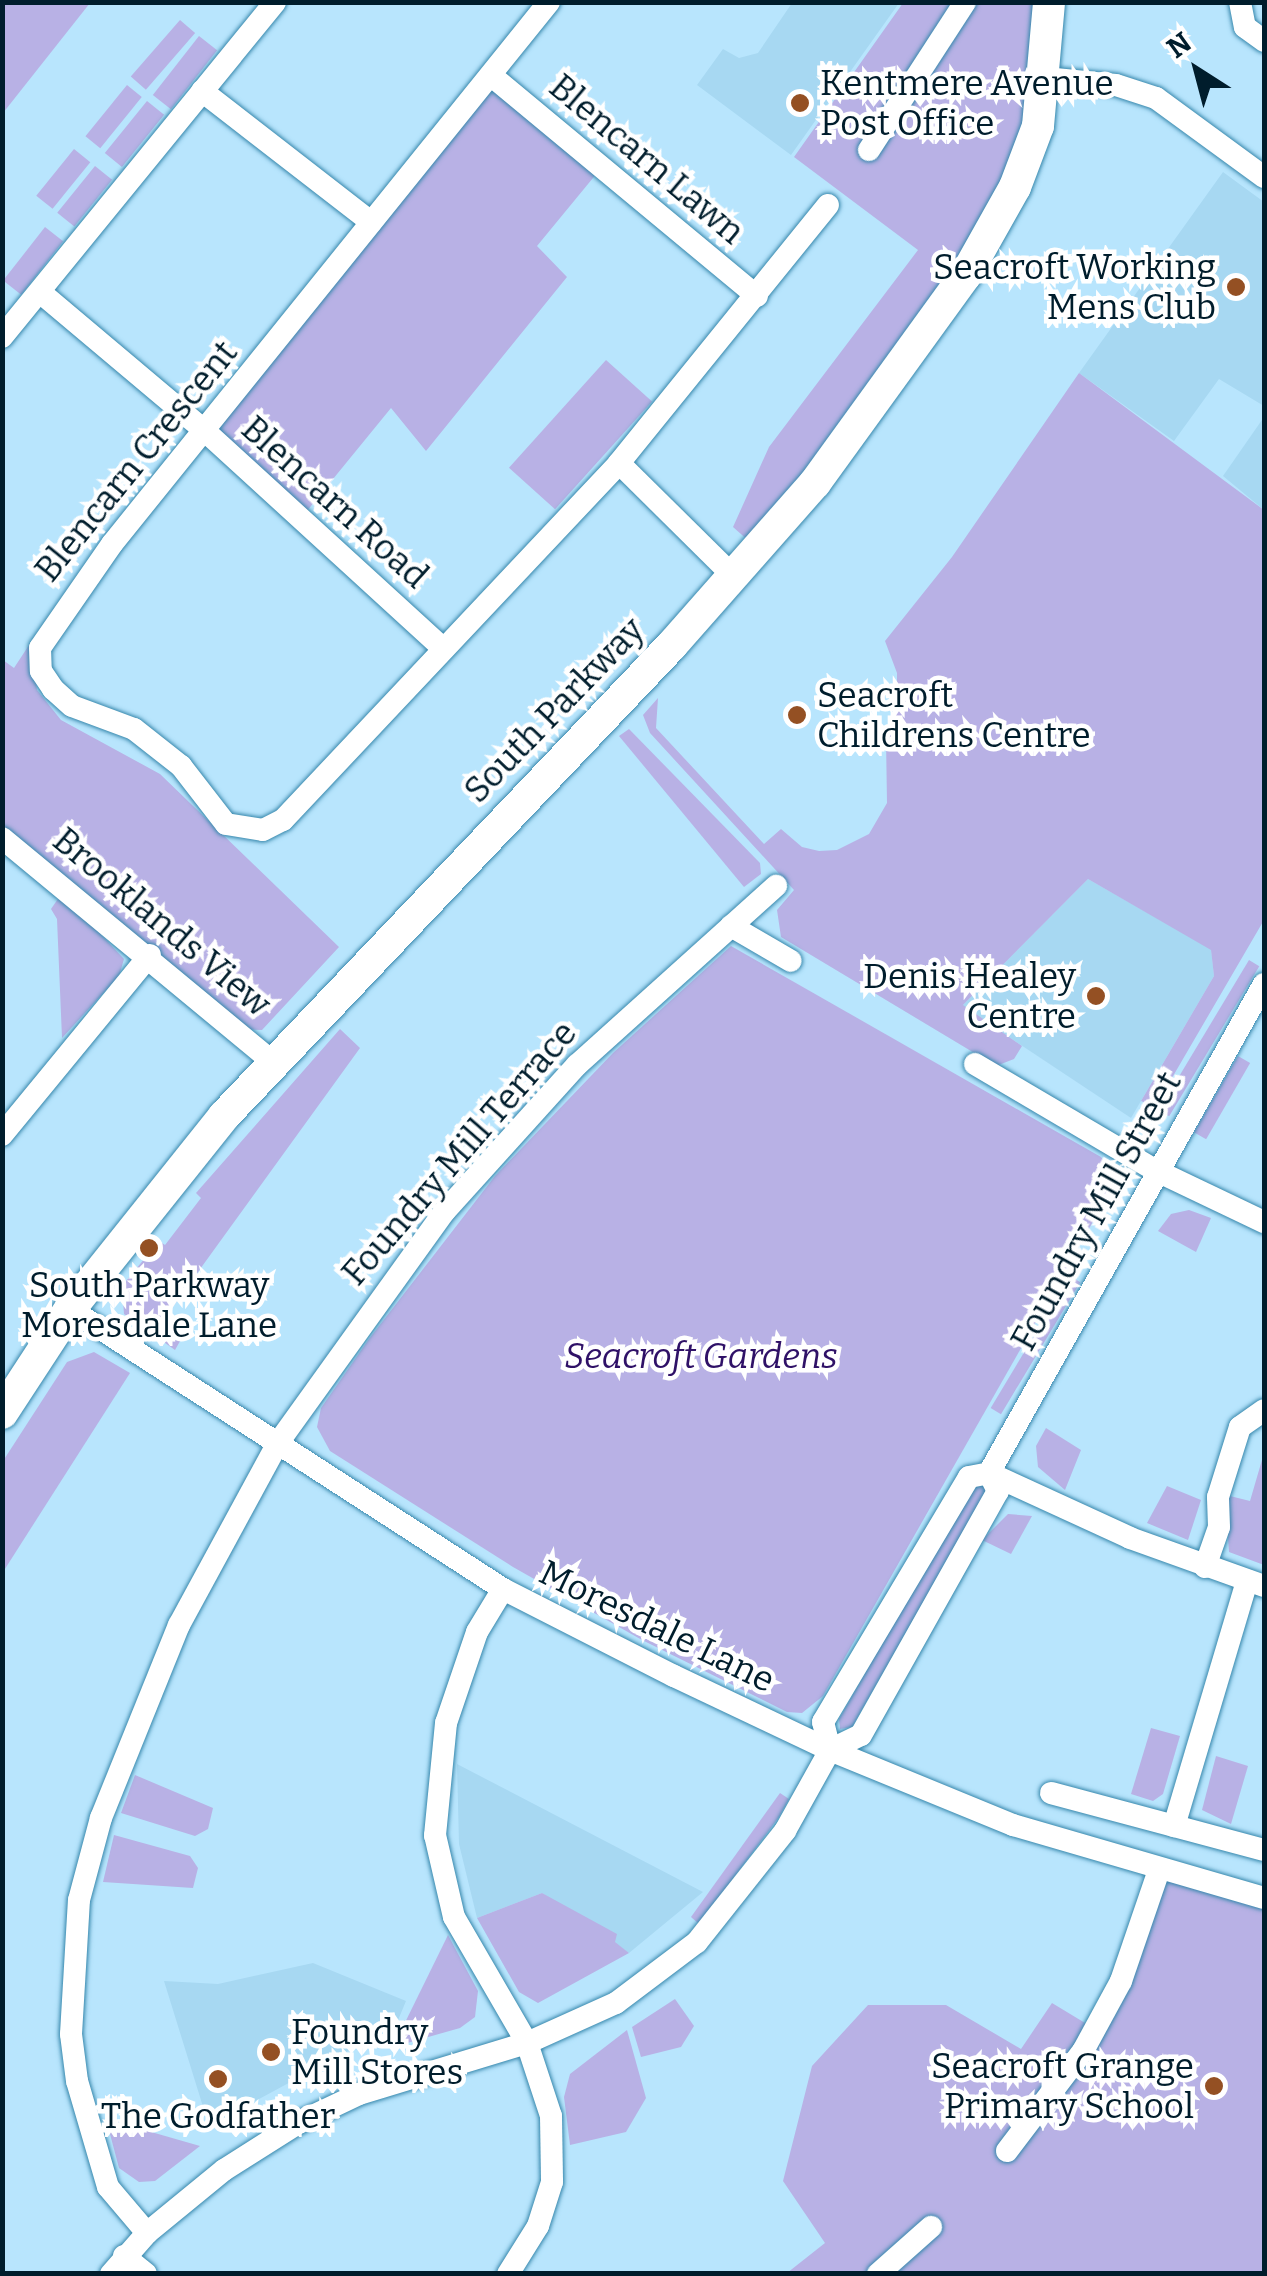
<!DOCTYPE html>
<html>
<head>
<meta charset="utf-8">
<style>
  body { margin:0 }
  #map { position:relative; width:1267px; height:2276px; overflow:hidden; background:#b8e5fd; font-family:Bitter,serif }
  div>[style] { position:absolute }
  .built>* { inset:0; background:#a7d8f2 }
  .green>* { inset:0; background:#b8b1e5; transform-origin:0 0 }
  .roads { filter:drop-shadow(0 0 2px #3687ac) drop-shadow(0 0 2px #3687ac) }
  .street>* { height:22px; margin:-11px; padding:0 11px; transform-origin:11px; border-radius:11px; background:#fff }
  .secondary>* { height:32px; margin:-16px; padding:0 16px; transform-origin:16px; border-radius:16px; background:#fff }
  .dots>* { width:28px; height:28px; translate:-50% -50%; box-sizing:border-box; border:5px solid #fff; border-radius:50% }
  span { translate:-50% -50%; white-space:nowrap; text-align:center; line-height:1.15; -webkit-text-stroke:9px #fff; paint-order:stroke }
  .poi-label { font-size:35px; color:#001d2c }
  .left { translate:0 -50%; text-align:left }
  .right { translate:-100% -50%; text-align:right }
  .street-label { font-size:35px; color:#001d2c }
  .park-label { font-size:35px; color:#2f1167; font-style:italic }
  .frame { position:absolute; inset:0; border:5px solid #001d2c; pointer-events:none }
  .north { position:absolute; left:1147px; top:20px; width:100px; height:100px; -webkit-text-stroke:8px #fff; paint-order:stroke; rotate:324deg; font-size:28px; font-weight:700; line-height:40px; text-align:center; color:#001d2c }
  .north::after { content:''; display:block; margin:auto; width:35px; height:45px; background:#001d2c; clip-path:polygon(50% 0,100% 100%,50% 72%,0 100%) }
</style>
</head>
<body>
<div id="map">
  <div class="built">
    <div style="clip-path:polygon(792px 3px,899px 3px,791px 155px,697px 85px,723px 49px,739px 58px,758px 53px)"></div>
    <div style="clip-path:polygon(1223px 172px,1264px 202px,1264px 406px,1219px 379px,1174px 441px,1079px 373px)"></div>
    <div style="clip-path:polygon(1264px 417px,1264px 510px,1223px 476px)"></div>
    <div style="clip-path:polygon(1088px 879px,1211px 949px,1214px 976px,1131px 1118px,962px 1006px)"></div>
    <div style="clip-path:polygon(457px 1764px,703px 1892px,629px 1953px,542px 1893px,477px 1918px,459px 1844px)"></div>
    <div style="clip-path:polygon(313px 1963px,406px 2001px,396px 2025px,209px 2126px,164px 1981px,218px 1984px)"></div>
  </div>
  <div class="green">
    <div style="clip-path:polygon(3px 2px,90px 3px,3px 113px,2px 3px)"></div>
    <div style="clip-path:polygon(903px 3px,1049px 3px,1015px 187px,759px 550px,733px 527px,769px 447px,918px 250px,794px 157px)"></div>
    <div style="left:180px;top:20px;width:20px;height:75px;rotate:41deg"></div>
    <div style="left:199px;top:36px;width:23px;height:75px;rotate:38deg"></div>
    <div style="clip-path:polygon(493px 77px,602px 167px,537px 246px,567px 277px,426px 451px,391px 408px,302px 517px,205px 431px)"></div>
    <div style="left:127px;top:85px;width:19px;height:66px;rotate:39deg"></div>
    <div style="left:147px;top:101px;width:22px;height:67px;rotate:39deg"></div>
    <div style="left:74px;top:149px;width:21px;height:60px;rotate:39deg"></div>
    <div style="left:95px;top:166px;width:22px;height:60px;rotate:39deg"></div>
    <div style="left:45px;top:227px;width:23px;height:68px;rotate:38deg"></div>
    <div style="left:606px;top:360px;width:62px;height:145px;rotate:42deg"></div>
    <div style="clip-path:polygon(1079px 373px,1264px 510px,1264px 920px,1155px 1107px,1141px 1101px,1214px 976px,1211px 950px,1088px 879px,963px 1005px,1022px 1046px,1014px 1059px,996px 1066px,781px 937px,777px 910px,794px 890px,650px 733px,643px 715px,658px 698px,656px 728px,764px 844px,781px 829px,802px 847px,819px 851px,837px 850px,869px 834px,887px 803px,886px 739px,897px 707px,897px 673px,885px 641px,952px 557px)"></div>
    <div style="clip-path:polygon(31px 642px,37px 690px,61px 720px,160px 774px,339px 947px,262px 1030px,237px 1029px,3px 838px,3px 660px,14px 668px)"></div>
    <div style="clip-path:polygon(629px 729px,760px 863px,761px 874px,744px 887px,619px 736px)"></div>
    <div style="clip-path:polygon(62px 893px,124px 959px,119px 976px,62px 1038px,57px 919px,51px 909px)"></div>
    <div style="clip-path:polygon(731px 946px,1101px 1157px,1114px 1175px,1111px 1190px,823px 1696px,802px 1713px,787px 1712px,642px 1640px,513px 1567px,330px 1451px,317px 1427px,321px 1408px,369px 1339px,495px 1176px,613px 1053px)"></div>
    <div style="left:1249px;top:960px;width:12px;height:175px;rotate:31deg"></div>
    <div style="clip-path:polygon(340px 1029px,360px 1048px,169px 1312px,188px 1327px,175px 1350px,124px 1314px,122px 1286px,159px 1241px,165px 1245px,201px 1198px,196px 1193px)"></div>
    <div style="left:1238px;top:1056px;width:14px;height:88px;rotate:30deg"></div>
    <div style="clip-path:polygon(1189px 1210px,1211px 1218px,1196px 1252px,1158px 1231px,1171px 1214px)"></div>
    <div style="left:1070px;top:1276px;width:12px;height:154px;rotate:31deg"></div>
    <div style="clip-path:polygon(94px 1352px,130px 1373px,3px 1572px,3px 1461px,67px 1362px)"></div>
    <div style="clip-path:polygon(1046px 1428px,1081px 1450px,1065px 1490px,1038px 1467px,1036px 1446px)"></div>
    <div style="clip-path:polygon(1264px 1453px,1264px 1565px,1229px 1552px,1226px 1509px,1230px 1496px,1250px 1501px)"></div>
    <div style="clip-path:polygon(983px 1483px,986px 1492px,852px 1727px,840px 1729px,839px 1719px,972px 1486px)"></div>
    <div style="clip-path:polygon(1167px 1486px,1201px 1500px,1188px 1540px,1147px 1523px)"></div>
    <div style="clip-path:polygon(1008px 1514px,1032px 1516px,1011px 1554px,982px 1540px)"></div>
    <div style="clip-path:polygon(1151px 1728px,1180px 1736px,1163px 1794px,1153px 1801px,1131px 1794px)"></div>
    <div style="clip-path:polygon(1216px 1756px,1248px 1766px,1231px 1824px,1202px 1810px)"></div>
    <div style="clip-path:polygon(135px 1775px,213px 1808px,208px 1829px,195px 1836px,121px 1813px)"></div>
    <div style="clip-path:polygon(780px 1793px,789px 1799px,779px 1817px,699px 1924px,691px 1917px)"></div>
    <div style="clip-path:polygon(114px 1835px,190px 1856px,198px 1868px,193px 1888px,103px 1882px)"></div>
    <div style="clip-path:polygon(1159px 1870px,1264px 1898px,1264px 2273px,787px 2273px,825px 2243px,783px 2181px,812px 2066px,868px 2005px,946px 2005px,1021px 2049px,1052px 2003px,1095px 2029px)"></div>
    <div style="clip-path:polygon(542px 1893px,617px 1934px,615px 1942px,629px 1953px,538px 2003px,519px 1992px,477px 1918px)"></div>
    <div style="clip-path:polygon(448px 1935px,478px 1991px,475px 2017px,460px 2028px,393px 2047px)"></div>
    <div style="clip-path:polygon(675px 1999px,694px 2026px,681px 2047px,641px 2057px,632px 2027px)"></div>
    <div style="clip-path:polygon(627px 2030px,646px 2098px,626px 2132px,570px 2145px,564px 2097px,570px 2074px)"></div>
    <div style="clip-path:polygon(106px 2119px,200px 2146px,155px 2181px,139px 2182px,119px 2168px)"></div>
  </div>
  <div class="roads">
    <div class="street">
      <div style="left:549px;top:2px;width:696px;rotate:128.88deg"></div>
      <div style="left:112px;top:544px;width:126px;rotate:124.7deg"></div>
      <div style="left:40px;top:648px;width:23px;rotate:88deg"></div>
      <div style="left:41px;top:671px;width:22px;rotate:56deg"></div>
      <div style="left:53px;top:689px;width:25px;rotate:42deg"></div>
      <div style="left:72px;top:706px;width:66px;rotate:20.4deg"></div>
      <div style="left:134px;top:729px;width:60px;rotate:38.2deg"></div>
      <div style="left:181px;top:766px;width:73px;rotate:52.2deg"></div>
      <div style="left:226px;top:824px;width:37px;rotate:9deg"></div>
      <div style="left:263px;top:830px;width:22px;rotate:-27deg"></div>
      <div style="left:283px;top:820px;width:490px;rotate:-46.7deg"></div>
      <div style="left:619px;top:463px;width:332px;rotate:-51deg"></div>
      <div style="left:1240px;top:2px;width:25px;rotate:79deg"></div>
      <div style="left:1245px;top:27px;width:24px;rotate:36deg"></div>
      <div style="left:493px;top:77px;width:343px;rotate:39.7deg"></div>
      <div style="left:1045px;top:78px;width:71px;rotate:5.6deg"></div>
      <div style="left:1116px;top:85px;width:42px;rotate:18deg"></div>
      <div style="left:1156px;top:98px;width:134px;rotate:36.2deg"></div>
      <div style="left:202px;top:91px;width:214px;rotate:37.8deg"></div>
      <div style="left:869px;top:150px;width:176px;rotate:-57deg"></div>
      <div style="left:40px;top:292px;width:216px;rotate:40.1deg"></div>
      <div style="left:205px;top:431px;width:323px;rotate:42.4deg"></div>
      <div style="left:2px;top:337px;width:432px;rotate:-50.8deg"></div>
      <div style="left:619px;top:463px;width:162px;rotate:44.7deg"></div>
      <div style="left:2px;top:838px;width:353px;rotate:39.6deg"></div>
      <div style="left:731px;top:926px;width:69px;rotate:30.3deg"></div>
      <div style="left:975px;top:1064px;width:211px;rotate:30.5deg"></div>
      <div style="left:1157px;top:1171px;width:119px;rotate:25.5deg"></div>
      <div style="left:2px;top:1135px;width:233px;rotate:-50.6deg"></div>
      <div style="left:70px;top:1309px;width:516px;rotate:32.89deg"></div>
      <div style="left:503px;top:1589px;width:192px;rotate:27deg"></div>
      <div style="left:674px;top:1676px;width:173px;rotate:25.4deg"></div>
      <div style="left:830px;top:1750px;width:198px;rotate:22.3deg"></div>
      <div style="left:1013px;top:1825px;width:261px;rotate:16.2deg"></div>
      <div style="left:989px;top:1473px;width:155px;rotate:24.7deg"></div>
      <div style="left:1130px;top:1538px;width:142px;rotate:19.7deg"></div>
      <div style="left:1205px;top:1567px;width:42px;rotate:-70.7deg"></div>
      <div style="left:1219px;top:1527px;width:30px;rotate:-92deg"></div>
      <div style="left:1218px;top:1497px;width:73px;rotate:-72.6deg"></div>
      <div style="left:1240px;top:1427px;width:29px;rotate:-35deg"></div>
      <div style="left:503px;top:1589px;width:50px;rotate:121.2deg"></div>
      <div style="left:477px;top:1632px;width:96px;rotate:108.8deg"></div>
      <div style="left:446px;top:1723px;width:113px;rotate:95.6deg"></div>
      <div style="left:435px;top:1835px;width:84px;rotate:77deg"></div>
      <div style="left:454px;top:1917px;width:146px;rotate:59.9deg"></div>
      <div style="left:527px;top:2043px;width:77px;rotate:71.8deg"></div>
      <div style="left:551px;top:2116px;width:66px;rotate:89.1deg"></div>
      <div style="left:552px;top:2182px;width:46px;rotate:107.7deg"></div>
      <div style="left:538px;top:2226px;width:57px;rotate:122deg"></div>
      <div style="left:830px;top:1750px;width:29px;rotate:-104deg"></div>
      <div style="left:823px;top:1722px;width:285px;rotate:-59.2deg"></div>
      <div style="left:969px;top:1477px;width:20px;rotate:-11deg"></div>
      <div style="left:989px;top:1473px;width:561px;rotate:-60.65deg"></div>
      <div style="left:1051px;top:1793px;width:220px;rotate:15deg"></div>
      <div style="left:1174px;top:1826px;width:256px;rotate:-73.4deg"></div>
      <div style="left:1007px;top:2151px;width:126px;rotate:-52.8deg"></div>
      <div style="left:1083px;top:2051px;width:80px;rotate:-61.5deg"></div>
      <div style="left:1121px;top:1981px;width:117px;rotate:-71.1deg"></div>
      <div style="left:147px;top:2233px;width:60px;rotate:-130.3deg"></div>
      <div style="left:108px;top:2187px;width:110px;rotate:-106.3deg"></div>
      <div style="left:77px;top:2081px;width:47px;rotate:-97.3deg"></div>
      <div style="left:71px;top:2034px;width:134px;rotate:-86.6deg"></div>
      <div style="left:79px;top:1900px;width:85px;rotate:-75deg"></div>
      <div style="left:101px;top:1818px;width:208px;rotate:-68deg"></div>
      <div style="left:179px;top:1625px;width:207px;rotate:-61.5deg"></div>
      <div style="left:278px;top:1443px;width:286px;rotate:-54.3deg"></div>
      <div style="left:445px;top:1211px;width:197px;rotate:-47.9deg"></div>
      <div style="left:577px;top:1065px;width:268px;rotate:-42deg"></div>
      <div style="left:124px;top:2256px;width:28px;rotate:39deg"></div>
      <div style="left:111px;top:2274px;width:55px;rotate:-48.7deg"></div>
      <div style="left:147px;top:2233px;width:99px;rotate:-39.3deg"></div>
      <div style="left:224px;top:2170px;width:88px;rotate:-32.4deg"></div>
      <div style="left:298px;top:2123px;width:68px;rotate:-25.4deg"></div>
      <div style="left:359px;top:2094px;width:176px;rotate:-16.9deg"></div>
      <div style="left:527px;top:2043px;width:98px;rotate:-24.2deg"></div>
      <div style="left:616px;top:2003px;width:101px;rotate:-37deg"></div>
      <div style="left:697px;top:1942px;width:142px;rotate:-51.6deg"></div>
      <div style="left:785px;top:1831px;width:93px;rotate:-60.9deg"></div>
      <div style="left:830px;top:1750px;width:34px;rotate:-26deg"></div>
      <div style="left:861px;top:1735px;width:280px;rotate:-60.7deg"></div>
      <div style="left:998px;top:1491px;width:20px;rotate:-117deg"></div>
      <div style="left:878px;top:2274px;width:71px;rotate:-41.6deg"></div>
    </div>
    <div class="secondary">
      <div style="left:2px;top:1413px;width:124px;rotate:-56.8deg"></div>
      <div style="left:70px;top:1309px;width:247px;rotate:-51.4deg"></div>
      <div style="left:224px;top:1116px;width:650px;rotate:-46.43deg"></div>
      <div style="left:672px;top:645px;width:216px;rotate:-48.6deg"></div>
      <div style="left:815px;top:483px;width:256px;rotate:-54.1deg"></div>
      <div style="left:965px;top:276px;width:102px;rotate:-60.7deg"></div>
      <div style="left:1015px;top:187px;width:65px;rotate:-69.3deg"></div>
      <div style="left:1038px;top:126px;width:124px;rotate:-84.9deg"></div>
    </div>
  </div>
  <div class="dots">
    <div style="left:800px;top:103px;background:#945023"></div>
    <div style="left:1236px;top:287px;background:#945023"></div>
    <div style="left:797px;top:715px;background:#945023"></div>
    <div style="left:1096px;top:996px;background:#945023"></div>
    <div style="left:149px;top:1248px;background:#945023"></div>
    <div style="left:271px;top:2052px;background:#945023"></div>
    <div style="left:218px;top:2079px;background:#945023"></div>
    <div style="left:1214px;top:2086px;background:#945023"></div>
  </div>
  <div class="poi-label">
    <span class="left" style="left:820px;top:103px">Kentmere Avenue<br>Post Office</span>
    <span class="right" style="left:1216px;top:287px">Seacroft Working<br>Mens Club</span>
    <span class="left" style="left:817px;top:715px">Seacroft<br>Childrens Centre</span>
    <span class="right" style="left:1076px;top:996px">Denis Healey<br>Centre</span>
    <span style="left:149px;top:1305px">South Parkway<br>Moresdale Lane</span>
    <span class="left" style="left:291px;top:2052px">Foundry<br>Mill Stores</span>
    <span class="right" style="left:1194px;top:2086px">Seacroft Grange<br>Primary School</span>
    <span style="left:218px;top:2116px">The Godfather</span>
  </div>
  <div class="street-label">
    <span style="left:647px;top:159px;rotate:40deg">Blencarn Lawn</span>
    <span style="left:136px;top:461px;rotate:-51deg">Blencarn Crescent</span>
    <span style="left:335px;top:502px;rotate:42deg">Blencarn Road</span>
    <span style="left:554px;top:710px;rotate:-46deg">South Parkway</span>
    <span style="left:162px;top:922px;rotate:40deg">Brooklands View</span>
    <span style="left:459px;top:1153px;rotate:-49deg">Foundry Mill Terrace</span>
    <span style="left:1096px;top:1211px;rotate:-61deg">Foundry Mill Street</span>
    <span style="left:657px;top:1626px;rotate:26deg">Moresdale Lane</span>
  </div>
  <div class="park-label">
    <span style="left:701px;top:1356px">Seacroft Gardens</span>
  </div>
  <div class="frame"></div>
  <div class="north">N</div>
</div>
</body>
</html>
